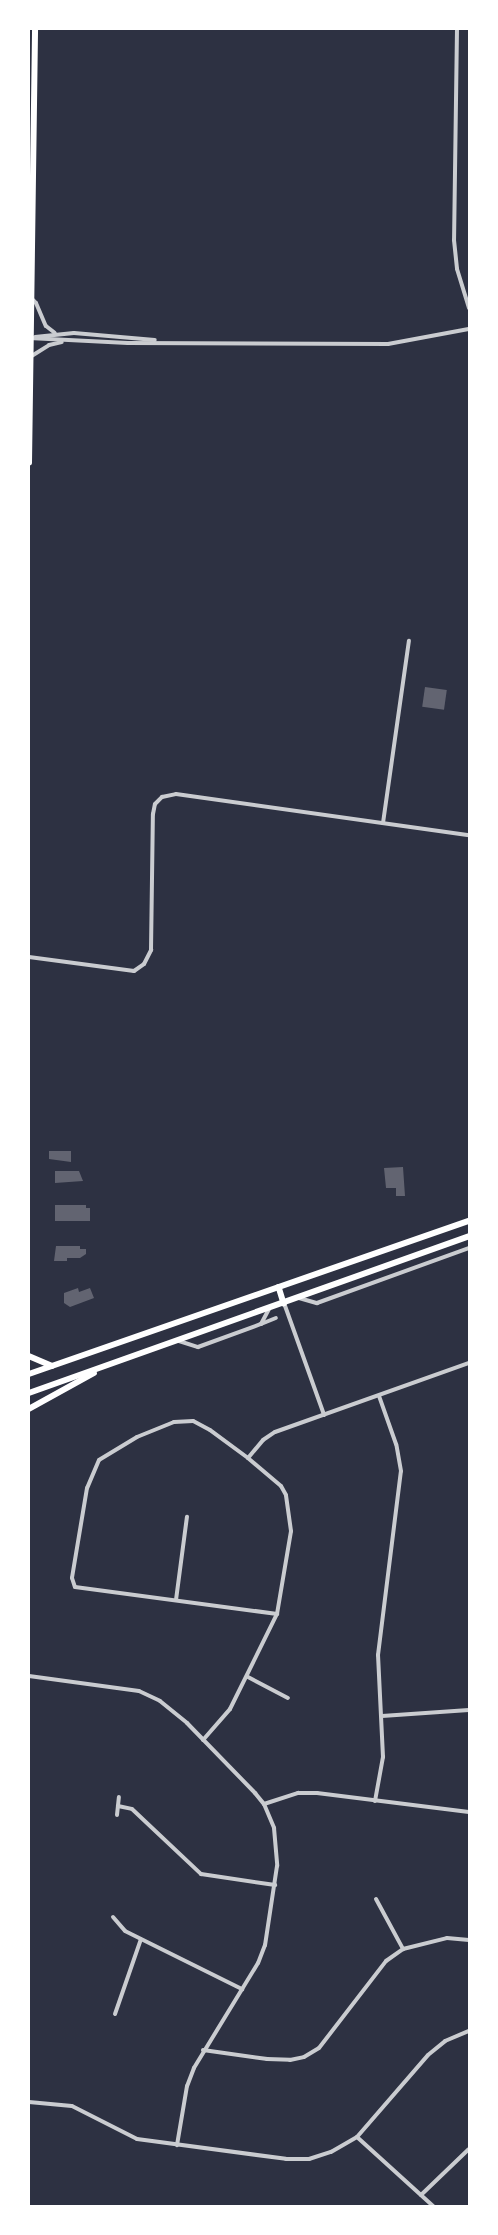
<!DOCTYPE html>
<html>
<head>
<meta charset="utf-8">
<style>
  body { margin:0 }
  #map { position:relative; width:498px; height:2235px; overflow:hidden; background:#2d3142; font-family:"IBM Plex Sans",sans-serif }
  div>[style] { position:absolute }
  .building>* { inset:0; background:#626471; transform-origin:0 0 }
  .path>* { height:1px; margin:-0.5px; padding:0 0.5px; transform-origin:0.5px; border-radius:0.5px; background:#fff }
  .minor>* { height:4px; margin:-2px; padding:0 2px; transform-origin:2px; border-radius:2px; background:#caccd0 }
  .primary>* { height:5.5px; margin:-2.75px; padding:0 2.75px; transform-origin:2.75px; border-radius:2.75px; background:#fff }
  span { translate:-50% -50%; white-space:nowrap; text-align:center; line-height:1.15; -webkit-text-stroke:5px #fff; paint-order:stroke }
  .frame { position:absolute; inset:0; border:30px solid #fff; pointer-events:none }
</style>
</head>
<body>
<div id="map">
  <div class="building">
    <div style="left:425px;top:687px;width:22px;height:20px;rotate:8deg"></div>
    <div style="clip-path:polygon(49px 1151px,71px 1151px,71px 1162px,49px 1159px)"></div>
    <div style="clip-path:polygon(403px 1167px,405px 1196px,396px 1196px,396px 1188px,386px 1188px,384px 1168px)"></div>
    <div style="clip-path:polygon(55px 1171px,79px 1171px,83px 1181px,55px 1183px)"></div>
    <div style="clip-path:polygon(55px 1205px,86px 1205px,86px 1208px,90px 1208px,90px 1221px,55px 1221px)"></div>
    <div style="clip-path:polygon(56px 1246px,80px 1246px,80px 1249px,86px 1249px,86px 1254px,80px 1258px,67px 1258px,67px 1261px,54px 1261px)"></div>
    <div style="clip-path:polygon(78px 1288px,79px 1292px,90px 1288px,94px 1298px,70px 1307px,64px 1303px,64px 1293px)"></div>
  </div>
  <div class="path">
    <div style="left:65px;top:2206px;width:1px"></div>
  </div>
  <div class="minor">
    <div style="left:457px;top:29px;width:211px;rotate:90.8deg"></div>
    <div style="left:454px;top:240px;width:29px;rotate:84deg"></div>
    <div style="left:457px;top:269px;width:41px;rotate:72.9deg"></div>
    <div style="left:31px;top:298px;width:7px;rotate:45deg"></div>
    <div style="left:36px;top:303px;width:25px;rotate:67deg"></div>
    <div style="left:46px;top:326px;width:11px;rotate:38deg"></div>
    <div style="left:35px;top:337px;width:39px;rotate:-6deg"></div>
    <div style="left:74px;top:333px;width:81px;rotate:4.9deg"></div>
    <div style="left:29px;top:338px;width:99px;rotate:2.9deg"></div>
    <div style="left:128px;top:343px;width:260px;rotate:0.2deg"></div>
    <div style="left:388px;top:344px;width:82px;rotate:-10.5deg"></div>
    <div style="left:30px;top:357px;width:22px;rotate:-32deg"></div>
    <div style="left:49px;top:345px;width:13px;rotate:-13deg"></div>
    <div style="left:383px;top:823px;width:184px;rotate:-81.9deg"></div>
    <div style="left:29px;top:957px;width:106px;rotate:7.6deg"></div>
    <div style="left:134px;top:971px;width:12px;rotate:-35deg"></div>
    <div style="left:144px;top:964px;width:16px;rotate:-63deg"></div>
    <div style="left:151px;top:950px;width:136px;rotate:-89.2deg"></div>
    <div style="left:153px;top:814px;width:10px;rotate:-79deg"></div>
    <div style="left:155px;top:804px;width:10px;rotate:-45deg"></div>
    <div style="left:162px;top:797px;width:14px;rotate:-12deg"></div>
    <div style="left:176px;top:794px;width:296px;rotate:8deg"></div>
    <div style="left:299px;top:1298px;width:19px;rotate:16deg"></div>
    <div style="left:317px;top:1303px;width:162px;rotate:-19.9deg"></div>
    <div style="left:284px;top:1303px;width:119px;rotate:70.3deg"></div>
    <div style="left:261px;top:1324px;width:16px;rotate:-22deg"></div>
    <div style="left:179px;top:1341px;width:20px;rotate:18deg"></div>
    <div style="left:198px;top:1347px;width:67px;rotate:-20.1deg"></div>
    <div style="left:261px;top:1324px;width:17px;rotate:-62deg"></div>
    <div style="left:248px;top:1458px;width:23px;rotate:-50deg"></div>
    <div style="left:263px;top:1440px;width:14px;rotate:-34deg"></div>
    <div style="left:275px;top:1432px;width:206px;rotate:-19.6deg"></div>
    <div style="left:176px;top:1600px;width:84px;rotate:-82.5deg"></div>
    <div style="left:29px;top:1676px;width:111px;rotate:7.8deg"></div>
    <div style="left:139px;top:1691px;width:23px;rotate:25deg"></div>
    <div style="left:160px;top:1701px;width:35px;rotate:39deg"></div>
    <div style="left:187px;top:1723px;width:98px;rotate:45.8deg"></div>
    <div style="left:255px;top:1793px;width:14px;rotate:51deg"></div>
    <div style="left:264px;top:1804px;width:26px;rotate:67deg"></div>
    <div style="left:274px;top:1828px;width:38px;rotate:85deg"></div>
    <div style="left:277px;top:1866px;width:80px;rotate:98.6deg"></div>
    <div style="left:265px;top:1945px;width:19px;rotate:111deg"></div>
    <div style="left:258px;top:1963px;width:123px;rotate:121.4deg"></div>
    <div style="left:194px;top:2068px;width:19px;rotate:111deg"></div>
    <div style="left:187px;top:2086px;width:60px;rotate:99.6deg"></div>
    <div style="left:248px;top:1677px;width:45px;rotate:27.7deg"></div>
    <div style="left:382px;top:1716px;width:87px;rotate:-3.9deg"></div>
    <div style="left:203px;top:1740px;width:41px;rotate:-48.9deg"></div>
    <div style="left:230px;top:1709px;width:106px;rotate:-63.7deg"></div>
    <div style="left:277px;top:1614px;width:84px;rotate:-80.4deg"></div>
    <div style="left:291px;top:1531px;width:36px;rotate:-98deg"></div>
    <div style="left:286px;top:1495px;width:10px;rotate:-119deg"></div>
    <div style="left:281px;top:1486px;width:43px;rotate:-139.7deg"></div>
    <div style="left:248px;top:1458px;width:47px;rotate:-143.6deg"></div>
    <div style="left:210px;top:1430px;width:19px;rotate:-152deg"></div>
    <div style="left:193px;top:1421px;width:19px;rotate:177deg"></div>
    <div style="left:174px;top:1422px;width:40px;rotate:158deg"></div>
    <div style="left:137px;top:1437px;width:44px;rotate:148.8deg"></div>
    <div style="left:99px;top:1460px;width:30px;rotate:113deg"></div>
    <div style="left:87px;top:1488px;width:91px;rotate:99.5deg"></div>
    <div style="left:72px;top:1578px;width:9px;rotate:72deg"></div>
    <div style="left:75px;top:1587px;width:204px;rotate:7.6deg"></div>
    <div style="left:375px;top:1801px;width:45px;rotate:-79.7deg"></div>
    <div style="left:383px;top:1757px;width:102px;rotate:-92.8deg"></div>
    <div style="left:378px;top:1655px;width:185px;rotate:-82.9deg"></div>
    <div style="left:401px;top:1471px;width:27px;rotate:-100deg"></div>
    <div style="left:396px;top:1444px;width:51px;rotate:-109.5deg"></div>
    <div style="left:264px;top:1804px;width:36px;rotate:-18deg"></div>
    <div style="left:298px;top:1793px;width:19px"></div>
    <div style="left:317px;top:1793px;width:153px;rotate:7.1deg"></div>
    <div style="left:118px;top:1806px;width:14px;rotate:12deg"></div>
    <div style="left:132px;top:1809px;width:95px;rotate:43.3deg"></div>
    <div style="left:201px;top:1874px;width:75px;rotate:8.5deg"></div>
    <div style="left:117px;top:1815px;width:18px;rotate:-84deg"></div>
    <div style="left:376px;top:1899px;width:57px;rotate:61.6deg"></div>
    <div style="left:113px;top:1917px;width:18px;rotate:49deg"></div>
    <div style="left:125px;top:1931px;width:131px;rotate:26.4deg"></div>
    <div style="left:115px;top:2014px;width:79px;rotate:-70.9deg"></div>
    <div style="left:203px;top:2050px;width:65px;rotate:8deg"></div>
    <div style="left:267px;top:2059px;width:23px;rotate:2deg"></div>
    <div style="left:290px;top:2060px;width:14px;rotate:-12deg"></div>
    <div style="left:304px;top:2057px;width:17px;rotate:-31deg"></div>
    <div style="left:319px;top:2048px;width:110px;rotate:-52.4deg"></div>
    <div style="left:386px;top:1961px;width:21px;rotate:-35deg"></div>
    <div style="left:403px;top:1949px;width:45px;rotate:-14deg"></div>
    <div style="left:447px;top:1938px;width:22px;rotate:5deg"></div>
    <div style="left:29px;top:2102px;width:43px;rotate:5.3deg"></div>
    <div style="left:72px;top:2106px;width:73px;rotate:26.9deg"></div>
    <div style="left:137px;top:2139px;width:150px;rotate:7.6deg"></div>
    <div style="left:286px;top:2159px;width:23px"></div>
    <div style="left:309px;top:2159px;width:23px;rotate:-18deg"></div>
    <div style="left:331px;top:2152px;width:30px;rotate:-30deg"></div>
    <div style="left:357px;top:2137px;width:108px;rotate:-49.1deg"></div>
    <div style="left:428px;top:2055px;width:22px;rotate:-39deg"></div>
    <div style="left:445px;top:2041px;width:26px;rotate:-23deg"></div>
    <div style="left:357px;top:2137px;width:103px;rotate:42.2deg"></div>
    <div style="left:421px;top:2195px;width:66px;rotate:-43.8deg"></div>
  </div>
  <div class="primary">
    <div style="left:29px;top:463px;width:434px;rotate:-89.2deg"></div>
    <div style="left:279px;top:1287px;width:17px;rotate:73deg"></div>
    <div style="left:29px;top:1356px;width:25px;rotate:23deg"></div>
    <div style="left:29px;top:1374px;width:466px;rotate:-19.2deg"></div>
    <div style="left:29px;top:1393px;width:467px;rotate:-19.6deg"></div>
    <div style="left:29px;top:1409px;width:74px;rotate:-29deg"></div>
  </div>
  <div class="frame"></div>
</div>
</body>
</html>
